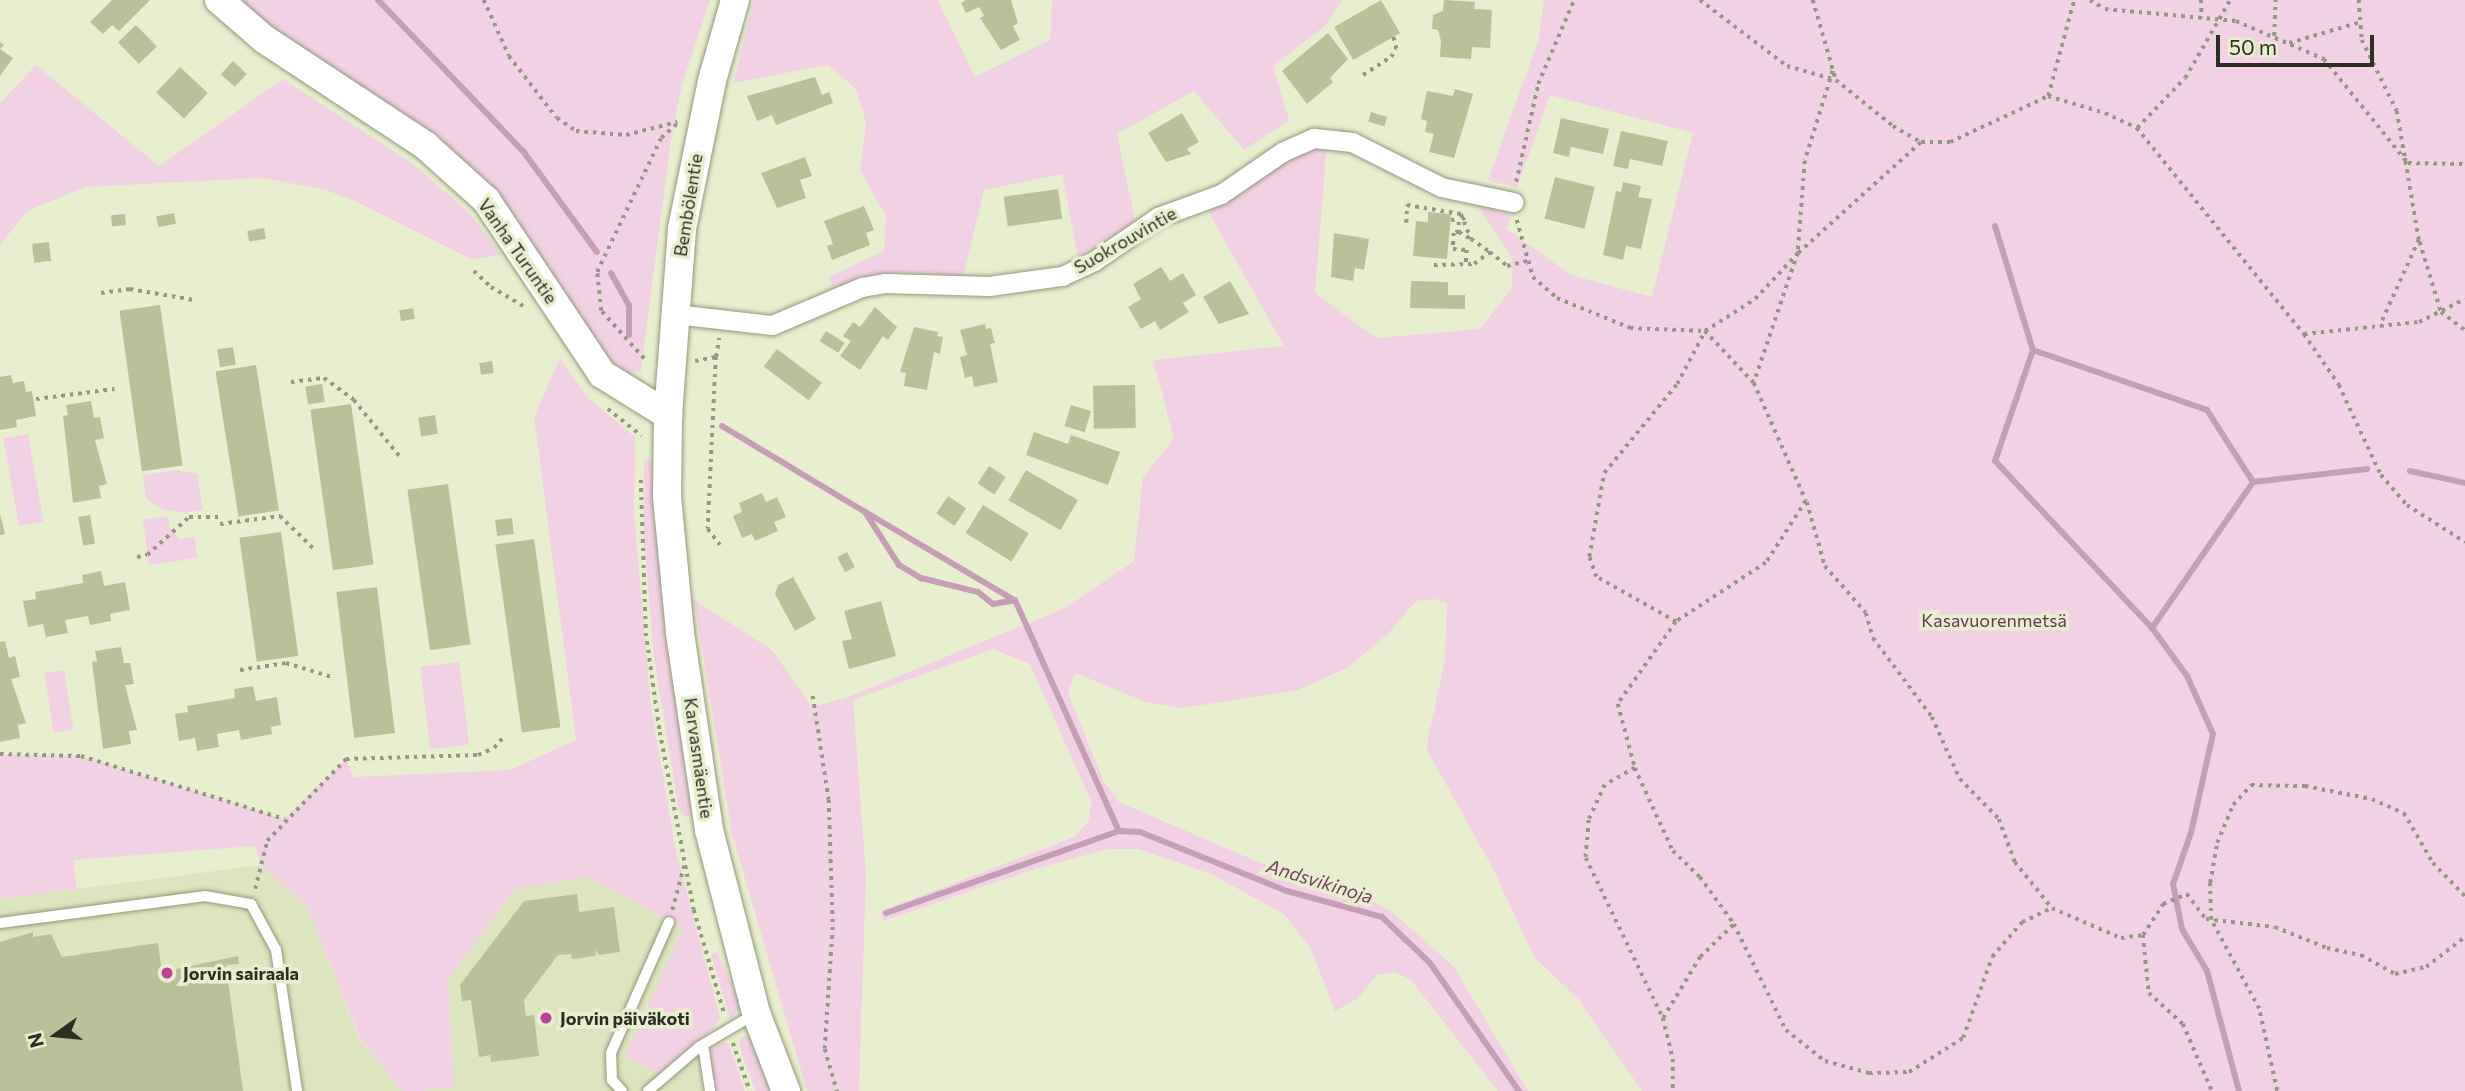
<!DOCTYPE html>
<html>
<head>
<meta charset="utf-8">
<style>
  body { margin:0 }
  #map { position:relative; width:2465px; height:1091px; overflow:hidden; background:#e8efcf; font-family:Commissioner,sans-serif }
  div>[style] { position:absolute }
  .built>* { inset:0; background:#dde5be }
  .green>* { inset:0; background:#f3d1e4; transform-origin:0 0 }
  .stream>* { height:6px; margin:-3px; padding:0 3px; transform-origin:3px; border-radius:3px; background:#c69eb5 }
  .building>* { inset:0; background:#b9c198; transform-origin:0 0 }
  .path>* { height:3.5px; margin-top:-1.75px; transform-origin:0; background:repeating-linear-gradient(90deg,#939881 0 3.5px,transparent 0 8.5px) }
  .roads { filter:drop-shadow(0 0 2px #93997b) drop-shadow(0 0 2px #93997b) }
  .lane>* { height:10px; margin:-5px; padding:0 5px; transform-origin:5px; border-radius:5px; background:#fff }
  .street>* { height:19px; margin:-9.5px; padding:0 9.5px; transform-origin:9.5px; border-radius:9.5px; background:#fff }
  .secondary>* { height:28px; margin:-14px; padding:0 14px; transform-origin:14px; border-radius:14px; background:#fff }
  .dots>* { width:19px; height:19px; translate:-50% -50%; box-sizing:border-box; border:4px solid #e8efcf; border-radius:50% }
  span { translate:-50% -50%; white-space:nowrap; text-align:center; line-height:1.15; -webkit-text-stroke:7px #e8efcf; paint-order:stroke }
  .street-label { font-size:18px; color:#2d2f23 }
  .park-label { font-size:18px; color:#693556 }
  .poi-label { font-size:18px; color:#2d2f23; font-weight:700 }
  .left { translate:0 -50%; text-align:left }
  .water-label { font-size:19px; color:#743f60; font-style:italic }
  .north { position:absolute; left:21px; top:1000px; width:70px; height:70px; -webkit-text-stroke:5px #e8efcf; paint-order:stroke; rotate:255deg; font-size:19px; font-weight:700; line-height:28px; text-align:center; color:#2d2f23 }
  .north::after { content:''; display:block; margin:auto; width:24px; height:32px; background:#2d2f23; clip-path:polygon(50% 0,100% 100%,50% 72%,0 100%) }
  .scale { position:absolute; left:2216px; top:35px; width:158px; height:32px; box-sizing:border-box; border:4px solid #2d2f23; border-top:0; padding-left:9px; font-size:21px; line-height:24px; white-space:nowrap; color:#2d2f23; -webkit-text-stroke:5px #e8efcf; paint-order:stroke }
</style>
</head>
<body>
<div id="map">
  <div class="built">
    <div style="clip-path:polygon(261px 865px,307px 906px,359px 1039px,402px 1091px,0 1091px,0 899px)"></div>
    <div style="clip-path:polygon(589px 877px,683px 928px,625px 1057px,696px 1044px,704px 1091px,421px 1091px,454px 1086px,448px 980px,515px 889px)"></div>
  </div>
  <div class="green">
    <div style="clip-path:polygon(232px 0,710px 0,682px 85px,671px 139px,641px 371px,624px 373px,601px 353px,528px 239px)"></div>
    <div style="clip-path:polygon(754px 0,938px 0,975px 77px,1050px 40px,1052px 0,1342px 0,1325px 26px,1273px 66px,1289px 120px,1244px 150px,1194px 91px,1117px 134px,1135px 220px,1104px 243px,1078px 257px,1062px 174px,984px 190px,963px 277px,901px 272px,833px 288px,829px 277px,884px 251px,886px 216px,860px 170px,866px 122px,856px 89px,828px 65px,733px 83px)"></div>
    <div style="clip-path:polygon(1544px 0,2465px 0,2465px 1091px,1642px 1091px,1578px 999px,1535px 958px,1491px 865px,1426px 748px,1445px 659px,1447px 603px,1435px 599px,1416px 601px,1387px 635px,1347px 668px,1298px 690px,1183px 708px,1146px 702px,1075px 673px,1068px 693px,1103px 780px,1119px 802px,1293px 877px,1360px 894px,1391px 911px,1454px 967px,1528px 1091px,1498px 1091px,1410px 979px,1394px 972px,1377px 975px,1357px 999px,1335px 1011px,1311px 949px,1284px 914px,1211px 874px,1138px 849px,1107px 849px,1029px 871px,883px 921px,881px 911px,1074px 837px,1089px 821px,1091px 801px,1030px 664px,993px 649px,853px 700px,866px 875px,859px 1091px,807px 1091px,732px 834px,694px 600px,772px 650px,812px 707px,848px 697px,1065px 608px,1134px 561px,1143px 477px,1174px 439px,1153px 360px,1284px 346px,1208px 211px,1299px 151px,1327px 144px,1315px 293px,1376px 338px,1480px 329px,1512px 288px,1511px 256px,1478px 206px,1511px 214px,1507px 229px,1571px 275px,1652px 297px,1693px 133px,1550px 95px,1517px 188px,1488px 180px,1538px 41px)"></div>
    <div style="clip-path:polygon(36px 65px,159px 166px,283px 79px,415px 165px,470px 214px,501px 254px,473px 260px,355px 201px,326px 190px,263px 178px,85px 187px,27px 211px,0 245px,0 103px)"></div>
    <div style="clip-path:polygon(560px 358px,588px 398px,635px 437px,634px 513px,651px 706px,676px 851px,720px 1018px,714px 1028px,662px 1075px,625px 1057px,683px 928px,589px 877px,515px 889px,448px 980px,454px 1087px,421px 1091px,402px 1091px,360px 1039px,307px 906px,261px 865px,254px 846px,73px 860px,77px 889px,0 899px,0 754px,81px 756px,284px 819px,346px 759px,354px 777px,510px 770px,576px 740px,534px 417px)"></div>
    <div style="left:28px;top:434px;width:89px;height:25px;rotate:80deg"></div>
    <div style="clip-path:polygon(649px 459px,657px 474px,696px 814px,685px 817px,679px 810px,654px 659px,644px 538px,644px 460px)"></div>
    <div style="clip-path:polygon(177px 470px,197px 474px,203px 510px,183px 513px,162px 509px,146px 498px,143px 475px)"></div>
    <div style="clip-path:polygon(168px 516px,170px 528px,179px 539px,195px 537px,197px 558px,149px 565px,143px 520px)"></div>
    <div style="left:459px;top:662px;width:83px;height:39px;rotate:83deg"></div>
    <div style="left:64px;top:670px;width:60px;height:20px;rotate:81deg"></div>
    <div style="clip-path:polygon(717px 952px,742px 1006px,730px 1019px,711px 955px)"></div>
    <div style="clip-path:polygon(746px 1036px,752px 1040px,771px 1091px,755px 1091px,739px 1045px,741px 1037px)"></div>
    <div style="clip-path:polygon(722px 1043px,729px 1044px,745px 1091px,717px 1091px,709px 1058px,711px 1050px)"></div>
  </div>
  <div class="stream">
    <div style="left:378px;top:0;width:209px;rotate:46.2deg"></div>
    <div style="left:523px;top:151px;width:125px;rotate:53.8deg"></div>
    <div style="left:1995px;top:226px;width:130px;rotate:73deg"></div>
    <div style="left:611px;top:273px;width:37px;rotate:61deg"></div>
    <div style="left:629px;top:305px;width:30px;rotate:90deg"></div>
    <div style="left:722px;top:426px;width:167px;rotate:31deg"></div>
    <div style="left:865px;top:512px;width:63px;rotate:57.3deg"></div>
    <div style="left:899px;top:565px;width:26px;rotate:31deg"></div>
    <div style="left:921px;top:578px;width:59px;rotate:13.8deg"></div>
    <div style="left:978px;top:592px;width:19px;rotate:39deg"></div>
    <div style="left:993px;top:604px;width:22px;rotate:-10deg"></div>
    <div style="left:1015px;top:600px;width:253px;rotate:65.8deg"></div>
    <div style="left:2410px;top:471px;width:56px;rotate:12.3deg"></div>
    <div style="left:867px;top:513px;width:171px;rotate:30.6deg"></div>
    <div style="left:2152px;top:628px;width:229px;rotate:-133.2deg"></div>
    <div style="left:1995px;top:461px;width:117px;rotate:-71.1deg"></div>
    <div style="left:2033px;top:350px;width:184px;rotate:19deg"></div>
    <div style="left:2207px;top:410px;width:85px;rotate:57.4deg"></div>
    <div style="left:886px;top:913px;width:247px;rotate:-19.4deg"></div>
    <div style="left:1119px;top:831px;width:21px;rotate:3deg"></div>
    <div style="left:1140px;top:832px;width:158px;rotate:21.9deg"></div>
    <div style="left:1287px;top:891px;width:98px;rotate:15.3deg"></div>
    <div style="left:1382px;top:917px;width:66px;rotate:43.8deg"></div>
    <div style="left:1430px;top:963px;width:156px;rotate:55.2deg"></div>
    <div style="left:2239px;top:1091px;width:124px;rotate:-104.9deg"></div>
    <div style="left:2207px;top:971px;width:49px;rotate:-120.8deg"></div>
    <div style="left:2182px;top:929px;width:46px;rotate:-101.3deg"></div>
    <div style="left:2173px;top:884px;width:54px;rotate:-70.6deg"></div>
    <div style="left:2191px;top:833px;width:101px;rotate:-77.5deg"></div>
    <div style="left:2213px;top:734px;width:64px;rotate:-114.1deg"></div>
    <div style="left:2187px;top:676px;width:59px;rotate:-126.1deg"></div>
    <div style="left:2152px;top:628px;width:178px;rotate:-55.3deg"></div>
    <div style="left:2253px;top:482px;width:115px;rotate:-6.5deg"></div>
  </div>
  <div class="building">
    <div style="clip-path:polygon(112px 0,150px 0,119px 31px,112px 25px,103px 34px,90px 22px)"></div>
    <div style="clip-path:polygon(966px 0,1011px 0,1018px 23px,1013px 26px,1020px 40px,1001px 50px,980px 18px,984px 16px,979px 7px,966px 13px,961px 3px)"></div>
    <div style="left:1381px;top:0;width:38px;height:54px;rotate:60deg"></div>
    <div style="clip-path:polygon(1444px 0,1475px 2px,1474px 9px,1492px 10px,1490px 48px,1472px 47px,1471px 59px,1440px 57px,1441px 41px,1438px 30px,1432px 29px,1433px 15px,1443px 11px)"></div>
    <div style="left:136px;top:25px;width:30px;height:25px;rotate:46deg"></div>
    <div style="clip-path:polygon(1328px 33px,1348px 59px,1330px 78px,1333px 82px,1307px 104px,1282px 71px)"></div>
    <div style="clip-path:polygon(0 42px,4px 45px,0 49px,13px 58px,0 76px)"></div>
    <div style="left:233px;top:61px;width:19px;height:18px;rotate:43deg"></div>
    <div style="left:180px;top:67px;width:38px;height:35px;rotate:43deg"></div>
    <div style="clip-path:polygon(815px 77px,822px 95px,829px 92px,833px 103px,776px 125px,772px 115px,757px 121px,747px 96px)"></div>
    <div style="clip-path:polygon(1455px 89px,1473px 94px,1454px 158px,1429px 152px,1434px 134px,1425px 132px,1427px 121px,1421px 119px,1427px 91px,1453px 96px)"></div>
    <div style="left:1371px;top:112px;width:17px;height:10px;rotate:17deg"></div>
    <div style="clip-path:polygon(1182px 113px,1199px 142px,1187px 149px,1191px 154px,1166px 162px,1148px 133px)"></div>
    <div style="clip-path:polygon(1561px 118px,1609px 129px,1603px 154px,1571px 147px,1569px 157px,1553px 153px)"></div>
    <div style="clip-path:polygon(1621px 131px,1668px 141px,1662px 166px,1630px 159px,1628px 169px,1613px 166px)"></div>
    <div style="clip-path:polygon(805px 157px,812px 176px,800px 180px,806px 198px,777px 208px,761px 173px)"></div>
    <div style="left:1555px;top:177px;width:41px;height:43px;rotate:14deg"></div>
    <div style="clip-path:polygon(1623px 182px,1641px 186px,1638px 197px,1652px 199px,1641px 249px,1626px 246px,1623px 260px,1603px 255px,1616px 191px,1621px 192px)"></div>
    <div style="left:1058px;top:189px;width:30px;height:55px;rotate:82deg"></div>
    <div style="clip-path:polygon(864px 206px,874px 230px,866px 233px,870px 245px,832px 260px,827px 246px,833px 244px,824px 221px)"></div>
    <div style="clip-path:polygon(1428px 212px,1451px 214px,1447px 259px,1413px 256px,1416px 221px,1428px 222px)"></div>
    <div style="left:174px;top:213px;width:11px;height:18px;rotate:80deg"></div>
    <div style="left:125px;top:214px;width:11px;height:14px;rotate:85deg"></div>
    <div style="left:264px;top:228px;width:11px;height:17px;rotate:80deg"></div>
    <div style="clip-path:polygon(1334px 233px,1369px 239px,1364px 270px,1355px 268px,1353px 281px,1331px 277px)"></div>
    <div style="left:49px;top:242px;width:19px;height:17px;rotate:84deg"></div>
    <div style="clip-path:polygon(1161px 267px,1170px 281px,1183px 273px,1196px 295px,1183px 303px,1189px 312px,1160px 330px,1155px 321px,1141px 329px,1128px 307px,1141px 299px,1133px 284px)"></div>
    <div style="clip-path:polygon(1230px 281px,1249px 314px,1219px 324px,1203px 297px)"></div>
    <div style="clip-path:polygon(1411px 281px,1448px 282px,1448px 295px,1465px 295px,1465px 309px,1410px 308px)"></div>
    <div style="left:160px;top:305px;width:162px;height:41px;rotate:82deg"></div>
    <div style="clip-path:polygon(875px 307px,897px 327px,888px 340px,883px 336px,860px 370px,840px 356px,851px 341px,843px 336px,853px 322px,860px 327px)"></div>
    <div style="left:413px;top:308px;width:11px;height:14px;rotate:80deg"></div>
    <div style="clip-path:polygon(985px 324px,986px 329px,991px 328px,995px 343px,990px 344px,998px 382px,974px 387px,972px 376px,965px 378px,960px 357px,967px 355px,960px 330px)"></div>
    <div style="clip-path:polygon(914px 327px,938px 332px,937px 336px,943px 337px,940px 354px,934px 352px,927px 390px,904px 386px,906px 373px,900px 372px)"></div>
    <div style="left:826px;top:331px;width:22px;height:12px;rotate:32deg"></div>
    <div style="left:233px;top:347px;width:18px;height:16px;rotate:81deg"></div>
    <div style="left:777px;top:349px;width:56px;height:22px;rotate:37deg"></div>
    <div style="left:492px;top:361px;width:12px;height:13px;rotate:81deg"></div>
    <div style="left:256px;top:365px;width:147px;height:41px;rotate:81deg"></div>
    <div style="clip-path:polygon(11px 375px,13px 383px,24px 381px,26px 392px,32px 391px,36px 416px,16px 420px,17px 427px,0 430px,0 377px)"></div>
    <div style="left:322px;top:384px;width:18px;height:17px;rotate:81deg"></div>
    <div style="left:1135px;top:385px;width:43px;height:42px;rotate:89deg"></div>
    <div style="clip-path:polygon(91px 401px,94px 418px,100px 417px,104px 438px,95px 440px,107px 484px,99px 486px,101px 498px,73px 503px,63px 416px,68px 415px,66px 405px)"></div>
    <div style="left:351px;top:404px;width:162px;height:41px;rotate:82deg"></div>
    <div style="left:1071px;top:405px;width:21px;height:22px;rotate:17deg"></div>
    <div style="left:435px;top:415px;width:19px;height:17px;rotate:81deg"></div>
    <div style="clip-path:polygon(1034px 432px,1068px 444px,1071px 435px,1120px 452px,1108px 485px,1026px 455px)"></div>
    <div style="left:989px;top:466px;width:20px;height:21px;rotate:33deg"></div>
    <div style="left:1026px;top:470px;width:60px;height:35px;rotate:30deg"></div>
    <div style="left:448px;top:484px;width:162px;height:41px;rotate:82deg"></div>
    <div style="clip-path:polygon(762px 493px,766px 502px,777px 497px,786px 517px,774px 522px,778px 531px,755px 541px,752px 534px,742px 538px,733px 516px,742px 512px,739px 503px)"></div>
    <div style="left:948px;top:496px;width:22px;height:21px;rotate:34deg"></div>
    <div style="left:983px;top:505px;width:54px;height:33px;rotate:32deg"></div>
    <div style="clip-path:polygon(0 514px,5px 534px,0 535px)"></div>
    <div style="left:90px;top:515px;width:29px;height:12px;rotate:80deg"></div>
    <div style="left:512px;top:518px;width:16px;height:17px;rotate:83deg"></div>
    <div style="left:281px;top:532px;width:125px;height:42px;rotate:82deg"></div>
    <div style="left:534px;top:539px;width:190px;height:39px;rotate:82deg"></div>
    <div style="left:847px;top:552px;width:17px;height:11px;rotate:62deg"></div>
    <div style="clip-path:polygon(101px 571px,104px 586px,125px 582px,130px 610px,110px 614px,111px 621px,90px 625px,88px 616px,65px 620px,68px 633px,46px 637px,43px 624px,28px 627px,23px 601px,36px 599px,35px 592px,83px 583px,82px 575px)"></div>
    <div style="clip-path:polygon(793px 577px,816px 619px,795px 631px,775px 594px,778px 585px)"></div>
    <div style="left:377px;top:587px;width:147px;height:41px;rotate:83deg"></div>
    <div style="clip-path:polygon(881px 601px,896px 656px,849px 669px,842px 641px,852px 639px,844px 611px)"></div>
    <div style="clip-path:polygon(5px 641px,9px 658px,15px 656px,20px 677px,11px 679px,26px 723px,18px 725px,20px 738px,0 742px,0 642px)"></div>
    <div style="clip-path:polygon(121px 647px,124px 663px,130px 663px,134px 684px,125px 685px,137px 730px,129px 731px,131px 744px,103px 749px,92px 662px,97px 661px,95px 651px)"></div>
    <div style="clip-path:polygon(253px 686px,256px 701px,277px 697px,281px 725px,271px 727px,272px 734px,241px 740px,239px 730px,217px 734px,219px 747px,197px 751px,195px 738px,179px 741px,175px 714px,188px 712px,187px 706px,235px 698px,234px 689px)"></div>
    <div style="clip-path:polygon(577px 894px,579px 912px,614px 907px,620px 952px,599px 955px,595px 950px,596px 956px,572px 959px,571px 954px,558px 955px,524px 1000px,526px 1016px,534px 1015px,539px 1056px,491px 1062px,490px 1055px,479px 1057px,471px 1000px,462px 1001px,460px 985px,524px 901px)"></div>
    <div style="clip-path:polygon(33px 932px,33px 937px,51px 934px,62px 957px,158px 943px,162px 972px,238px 956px,239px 964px,226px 965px,243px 1091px,0 1091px,0 942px)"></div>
  </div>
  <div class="path">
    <div style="left:484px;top:0;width:61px;rotate:65.9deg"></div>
    <div style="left:509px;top:56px;width:78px;rotate:52.3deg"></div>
    <div style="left:557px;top:118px;width:23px;rotate:34deg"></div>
    <div style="left:576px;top:131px;width:50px;rotate:4.6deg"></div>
    <div style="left:626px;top:135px;width:53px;rotate:-14.3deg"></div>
    <div style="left:1700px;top:0;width:109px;rotate:37.2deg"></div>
    <div style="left:1787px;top:66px;width:51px;rotate:15.9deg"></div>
    <div style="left:1836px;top:80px;width:73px;rotate:38.9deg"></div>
    <div style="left:1893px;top:126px;width:32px;rotate:30deg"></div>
    <div style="left:1921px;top:142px;width:29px"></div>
    <div style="left:1950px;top:142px;width:108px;rotate:-25.1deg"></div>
    <div style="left:2048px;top:96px;width:59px;rotate:16.6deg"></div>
    <div style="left:2105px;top:113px;width:35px;rotate:25deg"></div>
    <div style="left:2137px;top:128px;width:265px;rotate:51deg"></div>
    <div style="left:2304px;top:334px;width:62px;rotate:55.5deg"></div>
    <div style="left:2339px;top:385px;width:99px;rotate:65deg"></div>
    <div style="left:2381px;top:475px;width:40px;rotate:49deg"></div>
    <div style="left:2407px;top:505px;width:69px;rotate:32.5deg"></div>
    <div style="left:1813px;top:0;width:83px;rotate:74deg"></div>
    <div style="left:2090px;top:0;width:17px;rotate:31deg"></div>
    <div style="left:2105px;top:9px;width:132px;rotate:5.2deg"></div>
    <div style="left:2236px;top:21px;width:96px;rotate:23.4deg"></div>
    <div style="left:2324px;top:59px;width:134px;rotate:51.1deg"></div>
    <div style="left:2201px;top:0;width:18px;rotate:87deg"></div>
    <div style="left:2359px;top:0;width:40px;rotate:85.7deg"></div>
    <div style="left:2362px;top:40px;width:79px;rotate:63.8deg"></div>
    <div style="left:2397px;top:111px;width:131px;rotate:80.3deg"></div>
    <div style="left:2419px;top:240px;width:94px;rotate:114.4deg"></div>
    <div style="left:2274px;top:36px;width:36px;rotate:-88deg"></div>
    <div style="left:2289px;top:43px;width:75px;rotate:-16.3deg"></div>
    <div style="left:1833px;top:71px;width:94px;rotate:107.3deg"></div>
    <div style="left:1805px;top:161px;width:92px;rotate:94.4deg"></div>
    <div style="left:1798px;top:253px;width:137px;rotate:108.7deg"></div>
    <div style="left:1754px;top:383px;width:129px;rotate:66.2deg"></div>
    <div style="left:1806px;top:501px;width:74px;rotate:122.8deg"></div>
    <div style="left:1766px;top:563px;width:108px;rotate:146.8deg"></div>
    <div style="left:1676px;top:622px;width:100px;rotate:125.3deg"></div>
    <div style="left:1618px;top:704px;width:66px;rotate:75.1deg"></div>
    <div style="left:1635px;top:768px;width:91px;rotate:65.4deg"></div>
    <div style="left:1673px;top:851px;width:37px;rotate:44deg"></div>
    <div style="left:1700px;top:877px;width:58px;rotate:54.1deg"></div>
    <div style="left:1734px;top:924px;width:118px;rotate:63.9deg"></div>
    <div style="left:1786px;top:1030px;width:50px;rotate:38.5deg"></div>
    <div style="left:1825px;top:1061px;width:46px;rotate:15.3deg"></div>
    <div style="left:1869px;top:1073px;width:40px;rotate:-1.4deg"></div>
    <div style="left:1909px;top:1072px;width:64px;rotate:-32.2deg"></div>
    <div style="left:1963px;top:1038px;width:86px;rotate:-70.3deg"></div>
    <div style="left:1992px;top:957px;width:46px;rotate:-49.4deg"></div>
    <div style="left:2022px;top:922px;width:33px;rotate:-25deg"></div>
    <div style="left:1363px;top:75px;width:33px;rotate:-33deg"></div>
    <div style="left:1391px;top:57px;width:9px;rotate:-58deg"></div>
    <div style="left:1396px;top:49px;width:13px;rotate:-103deg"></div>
    <div style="left:2048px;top:96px;width:99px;rotate:-74.8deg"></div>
    <div style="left:2137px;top:128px;width:69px;rotate:-46.2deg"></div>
    <div style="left:2185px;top:78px;width:90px;rotate:-60deg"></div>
    <div style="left:2408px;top:163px;width:57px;rotate:1deg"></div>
    <div style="left:1516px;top:182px;width:100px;rotate:-77.3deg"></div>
    <div style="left:1538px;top:84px;width:91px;rotate:-66.8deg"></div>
    <div style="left:1465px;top:218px;width:7px;rotate:146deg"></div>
    <div style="left:1459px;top:222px;width:10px;rotate:90deg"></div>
    <div style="left:1459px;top:232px;width:14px;rotate:30deg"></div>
    <div style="left:1451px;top:220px;width:8px;rotate:-7deg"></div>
    <div style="left:1517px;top:220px;width:59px;rotate:74.3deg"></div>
    <div style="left:1533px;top:277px;width:32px;rotate:41deg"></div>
    <div style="left:1557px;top:298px;width:79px;rotate:22.3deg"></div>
    <div style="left:1630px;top:328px;width:75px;rotate:2.3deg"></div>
    <div style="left:1705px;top:331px;width:59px;rotate:-32.6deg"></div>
    <div style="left:1755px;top:299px;width:63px;rotate:-46.9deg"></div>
    <div style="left:1798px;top:253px;width:166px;rotate:-42.1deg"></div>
    <div style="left:1406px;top:223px;width:18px;rotate:-87deg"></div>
    <div style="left:1407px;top:205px;width:55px;rotate:9.5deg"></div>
    <div style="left:1461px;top:214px;width:27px;rotate:68deg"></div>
    <div style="left:1471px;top:239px;width:23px;rotate:34deg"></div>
    <div style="left:1459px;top:232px;width:5px;rotate:169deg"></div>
    <div style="left:1454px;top:233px;width:16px;rotate:94deg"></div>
    <div style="left:1453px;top:249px;width:14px;rotate:4deg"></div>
    <div style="left:1467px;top:250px;width:13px;rotate:94deg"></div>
    <div style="left:2420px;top:242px;width:73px;rotate:73.3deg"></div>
    <div style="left:2441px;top:312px;width:30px;rotate:37deg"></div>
    <div style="left:1434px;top:265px;width:40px;rotate:-1.4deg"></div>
    <div style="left:1474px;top:264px;width:20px;rotate:-37deg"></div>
    <div style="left:1490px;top:252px;width:22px;rotate:39deg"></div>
    <div style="left:1507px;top:266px;width:21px;rotate:-14deg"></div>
    <div style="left:474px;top:271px;width:23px;rotate:43deg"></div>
    <div style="left:491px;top:287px;width:42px;rotate:30.3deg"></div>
    <div style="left:101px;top:293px;width:29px;rotate:-8deg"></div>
    <div style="left:130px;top:289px;width:65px;rotate:9.8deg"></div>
    <div style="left:2304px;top:334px;width:116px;rotate:-6deg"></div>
    <div style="left:2419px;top:322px;width:51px;rotate:-26.6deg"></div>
    <div style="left:716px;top:357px;width:172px;rotate:92.7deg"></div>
    <div style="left:708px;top:529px;width:20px;rotate:53deg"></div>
    <div style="left:644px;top:359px;width:64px;rotate:-131.9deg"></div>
    <div style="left:601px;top:311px;width:39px;rotate:-96deg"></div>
    <div style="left:597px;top:272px;width:148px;rotate:-64.5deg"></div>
    <div style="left:661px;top:138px;width:24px;rotate:-42deg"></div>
    <div style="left:695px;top:361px;width:21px;rotate:-11deg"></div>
    <div style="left:716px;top:357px;width:19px;rotate:-81deg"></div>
    <div style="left:291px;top:382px;width:33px;rotate:-7deg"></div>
    <div style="left:324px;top:378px;width:37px;rotate:36deg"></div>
    <div style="left:354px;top:400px;width:75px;rotate:51deg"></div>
    <div style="left:36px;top:399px;width:79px;rotate:-7.3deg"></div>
    <div style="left:608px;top:409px;width:43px;rotate:38.5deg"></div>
    <div style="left:641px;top:480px;width:153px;rotate:88.1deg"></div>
    <div style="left:646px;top:633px;width:100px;rotate:82deg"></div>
    <div style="left:660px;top:732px;width:181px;rotate:79.2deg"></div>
    <div style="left:694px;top:910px;width:110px;rotate:73.7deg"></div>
    <div style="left:1807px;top:502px;width:66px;rotate:74.3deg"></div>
    <div style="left:1825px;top:566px;width:62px;rotate:48.9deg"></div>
    <div style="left:1866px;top:613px;width:26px;rotate:74deg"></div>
    <div style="left:1873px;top:638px;width:99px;rotate:53.2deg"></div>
    <div style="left:1932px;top:717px;width:68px;rotate:65.7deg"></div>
    <div style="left:1960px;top:779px;width:56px;rotate:45.7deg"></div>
    <div style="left:1999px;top:819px;width:46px;rotate:69.6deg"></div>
    <div style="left:2015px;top:862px;width:59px;rotate:51.2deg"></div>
    <div style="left:2052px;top:908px;width:75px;rotate:23.5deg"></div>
    <div style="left:2121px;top:938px;width:22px;rotate:-8deg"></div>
    <div style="left:2143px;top:935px;width:37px;rotate:-57deg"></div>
    <div style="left:2163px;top:904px;width:26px;rotate:-23deg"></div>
    <div style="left:2187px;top:894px;width:31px;rotate:53deg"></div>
    <div style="left:2206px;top:919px;width:69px;rotate:6.6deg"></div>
    <div style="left:2275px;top:927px;width:56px;rotate:22deg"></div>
    <div style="left:2327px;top:948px;width:35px;rotate:12deg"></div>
    <div style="left:2361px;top:955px;width:39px;rotate:29deg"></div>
    <div style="left:2395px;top:974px;width:32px;rotate:-13deg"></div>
    <div style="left:2426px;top:967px;width:49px;rotate:-37.6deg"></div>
    <div style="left:220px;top:524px;width:61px;rotate:-7.6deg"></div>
    <div style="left:280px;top:516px;width:50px;rotate:44.2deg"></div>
    <div style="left:137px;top:557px;width:10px;rotate:-11deg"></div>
    <div style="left:147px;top:555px;width:57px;rotate:-42.1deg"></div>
    <div style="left:189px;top:517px;width:30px"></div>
    <div style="left:1676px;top:622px;width:92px;rotate:-150.6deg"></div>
    <div style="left:1596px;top:577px;width:21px;rotate:-109deg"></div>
    <div style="left:1589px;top:557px;width:85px;rotate:-79.9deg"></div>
    <div style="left:1604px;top:473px;width:115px;rotate:-50.6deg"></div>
    <div style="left:1677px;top:384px;width:60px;rotate:-62.2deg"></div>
    <div style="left:1705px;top:331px;width:71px;rotate:46.7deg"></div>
    <div style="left:240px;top:670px;width:47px;rotate:-8.7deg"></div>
    <div style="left:286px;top:663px;width:51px;rotate:17deg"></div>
    <div style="left:813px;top:696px;width:105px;rotate:81.3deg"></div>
    <div style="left:829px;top:800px;width:127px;rotate:88.2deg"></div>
    <div style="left:833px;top:927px;width:122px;rotate:93.8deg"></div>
    <div style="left:825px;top:1049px;width:44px;rotate:74.1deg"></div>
    <div style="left:0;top:754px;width:81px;rotate:1.4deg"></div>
    <div style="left:81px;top:756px;width:213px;rotate:17.2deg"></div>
    <div style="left:1635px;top:768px;width:34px;rotate:150deg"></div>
    <div style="left:1605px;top:785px;width:38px;rotate:115deg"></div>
    <div style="left:1589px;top:820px;width:38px;rotate:95deg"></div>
    <div style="left:1586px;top:858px;width:178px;rotate:64.3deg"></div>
    <div style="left:1663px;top:1018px;width:42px;rotate:76.3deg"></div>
    <div style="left:1673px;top:1059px;width:32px;rotate:90deg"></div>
    <div style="left:255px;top:889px;width:49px;rotate:-76deg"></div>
    <div style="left:267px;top:841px;width:114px;rotate:-46.1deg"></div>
    <div style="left:346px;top:759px;width:132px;rotate:-1.7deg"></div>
    <div style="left:478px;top:755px;width:17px;rotate:-24deg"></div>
    <div style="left:494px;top:748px;width:16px;rotate:-50deg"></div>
    <div style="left:672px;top:910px;width:46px;rotate:-74.7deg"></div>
    <div style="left:2143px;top:935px;width:58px;rotate:84.1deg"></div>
    <div style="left:2149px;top:993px;width:46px;rotate:42.4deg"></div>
    <div style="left:2183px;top:1024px;width:73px;rotate:66.6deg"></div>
    <div style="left:1663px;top:1018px;width:71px;rotate:-58.8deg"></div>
    <div style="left:1700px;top:957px;width:47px;rotate:-44.1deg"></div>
    <div style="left:733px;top:1043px;width:51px;rotate:70.5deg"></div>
    <div style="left:2277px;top:1091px;width:84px;rotate:-102.4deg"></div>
    <div style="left:2259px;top:1009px;width:101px;rotate:-118.3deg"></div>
    <div style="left:2211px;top:920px;width:37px;rotate:-92deg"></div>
    <div style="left:2210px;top:883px;width:41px;rotate:-80.1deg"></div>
    <div style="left:2217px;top:843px;width:41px;rotate:-67.2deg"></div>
    <div style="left:2233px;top:805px;width:27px;rotate:-48deg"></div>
    <div style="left:2251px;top:785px;width:54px;rotate:1.1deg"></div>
    <div style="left:2305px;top:786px;width:68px;rotate:11deg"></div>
    <div style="left:2372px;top:799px;width:35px;rotate:24deg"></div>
    <div style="left:2404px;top:813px;width:58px;rotate:59.9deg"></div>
    <div style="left:2433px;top:863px;width:46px;rotate:45.9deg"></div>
  </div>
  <div class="roads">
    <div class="lane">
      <div style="left:0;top:923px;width:207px;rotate:-7.5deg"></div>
      <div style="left:205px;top:896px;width:47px;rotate:9.9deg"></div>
      <div style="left:251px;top:904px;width:52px;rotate:61.5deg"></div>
      <div style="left:276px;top:950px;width:143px;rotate:81.5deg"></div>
      <div style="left:703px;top:1045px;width:47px;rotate:81.3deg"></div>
      <div style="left:622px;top:1091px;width:15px;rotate:-132deg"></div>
      <div style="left:612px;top:1080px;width:27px;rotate:-92deg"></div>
      <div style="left:611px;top:1053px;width:143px;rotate:-66.1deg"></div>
      <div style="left:648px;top:1091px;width:67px;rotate:-40.8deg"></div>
      <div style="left:699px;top:1047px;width:63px;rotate:-30.7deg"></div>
    </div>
    <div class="street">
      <div style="left:675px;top:314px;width:98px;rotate:6.5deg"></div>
      <div style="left:772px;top:325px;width:98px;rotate:-22.9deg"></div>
      <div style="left:862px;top:287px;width:22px;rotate:-10deg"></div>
      <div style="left:884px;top:283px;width:105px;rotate:1.6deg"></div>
      <div style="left:989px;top:286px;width:74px;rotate:-7.8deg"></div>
      <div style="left:1062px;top:276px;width:35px;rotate:-25deg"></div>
      <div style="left:1094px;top:261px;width:78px;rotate:-34.5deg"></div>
      <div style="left:1158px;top:217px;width:67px;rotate:-20.1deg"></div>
      <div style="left:1221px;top:194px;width:74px;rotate:-34.5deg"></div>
      <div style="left:1282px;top:152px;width:35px;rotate:-24deg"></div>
      <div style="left:1314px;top:138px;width:38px;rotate:6deg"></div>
      <div style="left:1352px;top:142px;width:100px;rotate:26.8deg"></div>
      <div style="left:1441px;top:187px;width:74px;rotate:11.8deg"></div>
    </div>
    <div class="secondary">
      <div style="left:219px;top:0;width:60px;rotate:40.9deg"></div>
      <div style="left:264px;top:39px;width:194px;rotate:33.4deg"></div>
      <div style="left:426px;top:146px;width:81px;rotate:42deg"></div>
      <div style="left:486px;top:200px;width:209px;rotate:56.3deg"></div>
      <div style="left:602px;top:374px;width:78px;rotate:31.8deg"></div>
      <div style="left:735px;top:0;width:84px;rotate:105.9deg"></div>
      <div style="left:712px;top:81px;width:151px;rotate:101.5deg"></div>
      <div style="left:682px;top:229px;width:187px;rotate:94.3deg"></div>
      <div style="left:668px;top:415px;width:82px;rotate:90.7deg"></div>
      <div style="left:667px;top:497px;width:137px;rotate:84.5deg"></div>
      <div style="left:680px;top:633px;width:199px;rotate:81.6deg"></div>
      <div style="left:709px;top:830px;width:189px;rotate:75.6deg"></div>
      <div style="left:756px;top:1013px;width:84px;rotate:69deg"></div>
    </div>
  </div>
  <div class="dots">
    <div style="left:167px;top:973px;background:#bd4294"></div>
    <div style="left:546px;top:1018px;background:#bd4294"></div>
  </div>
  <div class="street-label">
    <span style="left:688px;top:205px;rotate:-81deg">Bembölentie</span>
    <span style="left:1125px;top:240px;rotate:-30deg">Suokrouvintie</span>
    <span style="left:518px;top:251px;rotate:55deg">Vanha Turuntie</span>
    <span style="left:699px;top:758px;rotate:82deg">Karvasmäentie</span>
  </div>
  <div class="park-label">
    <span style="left:1994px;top:620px">Kasavuorenmetsä</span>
  </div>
  <div class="poi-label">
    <span class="left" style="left:183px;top:973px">Jorvin sairaala</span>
    <span class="left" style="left:560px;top:1018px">Jorvin päiväkoti</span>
  </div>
  <div class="water-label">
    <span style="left:1320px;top:881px;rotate:17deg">Andsvikinoja</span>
  </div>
  <div class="north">N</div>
  <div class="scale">50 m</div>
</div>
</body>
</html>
